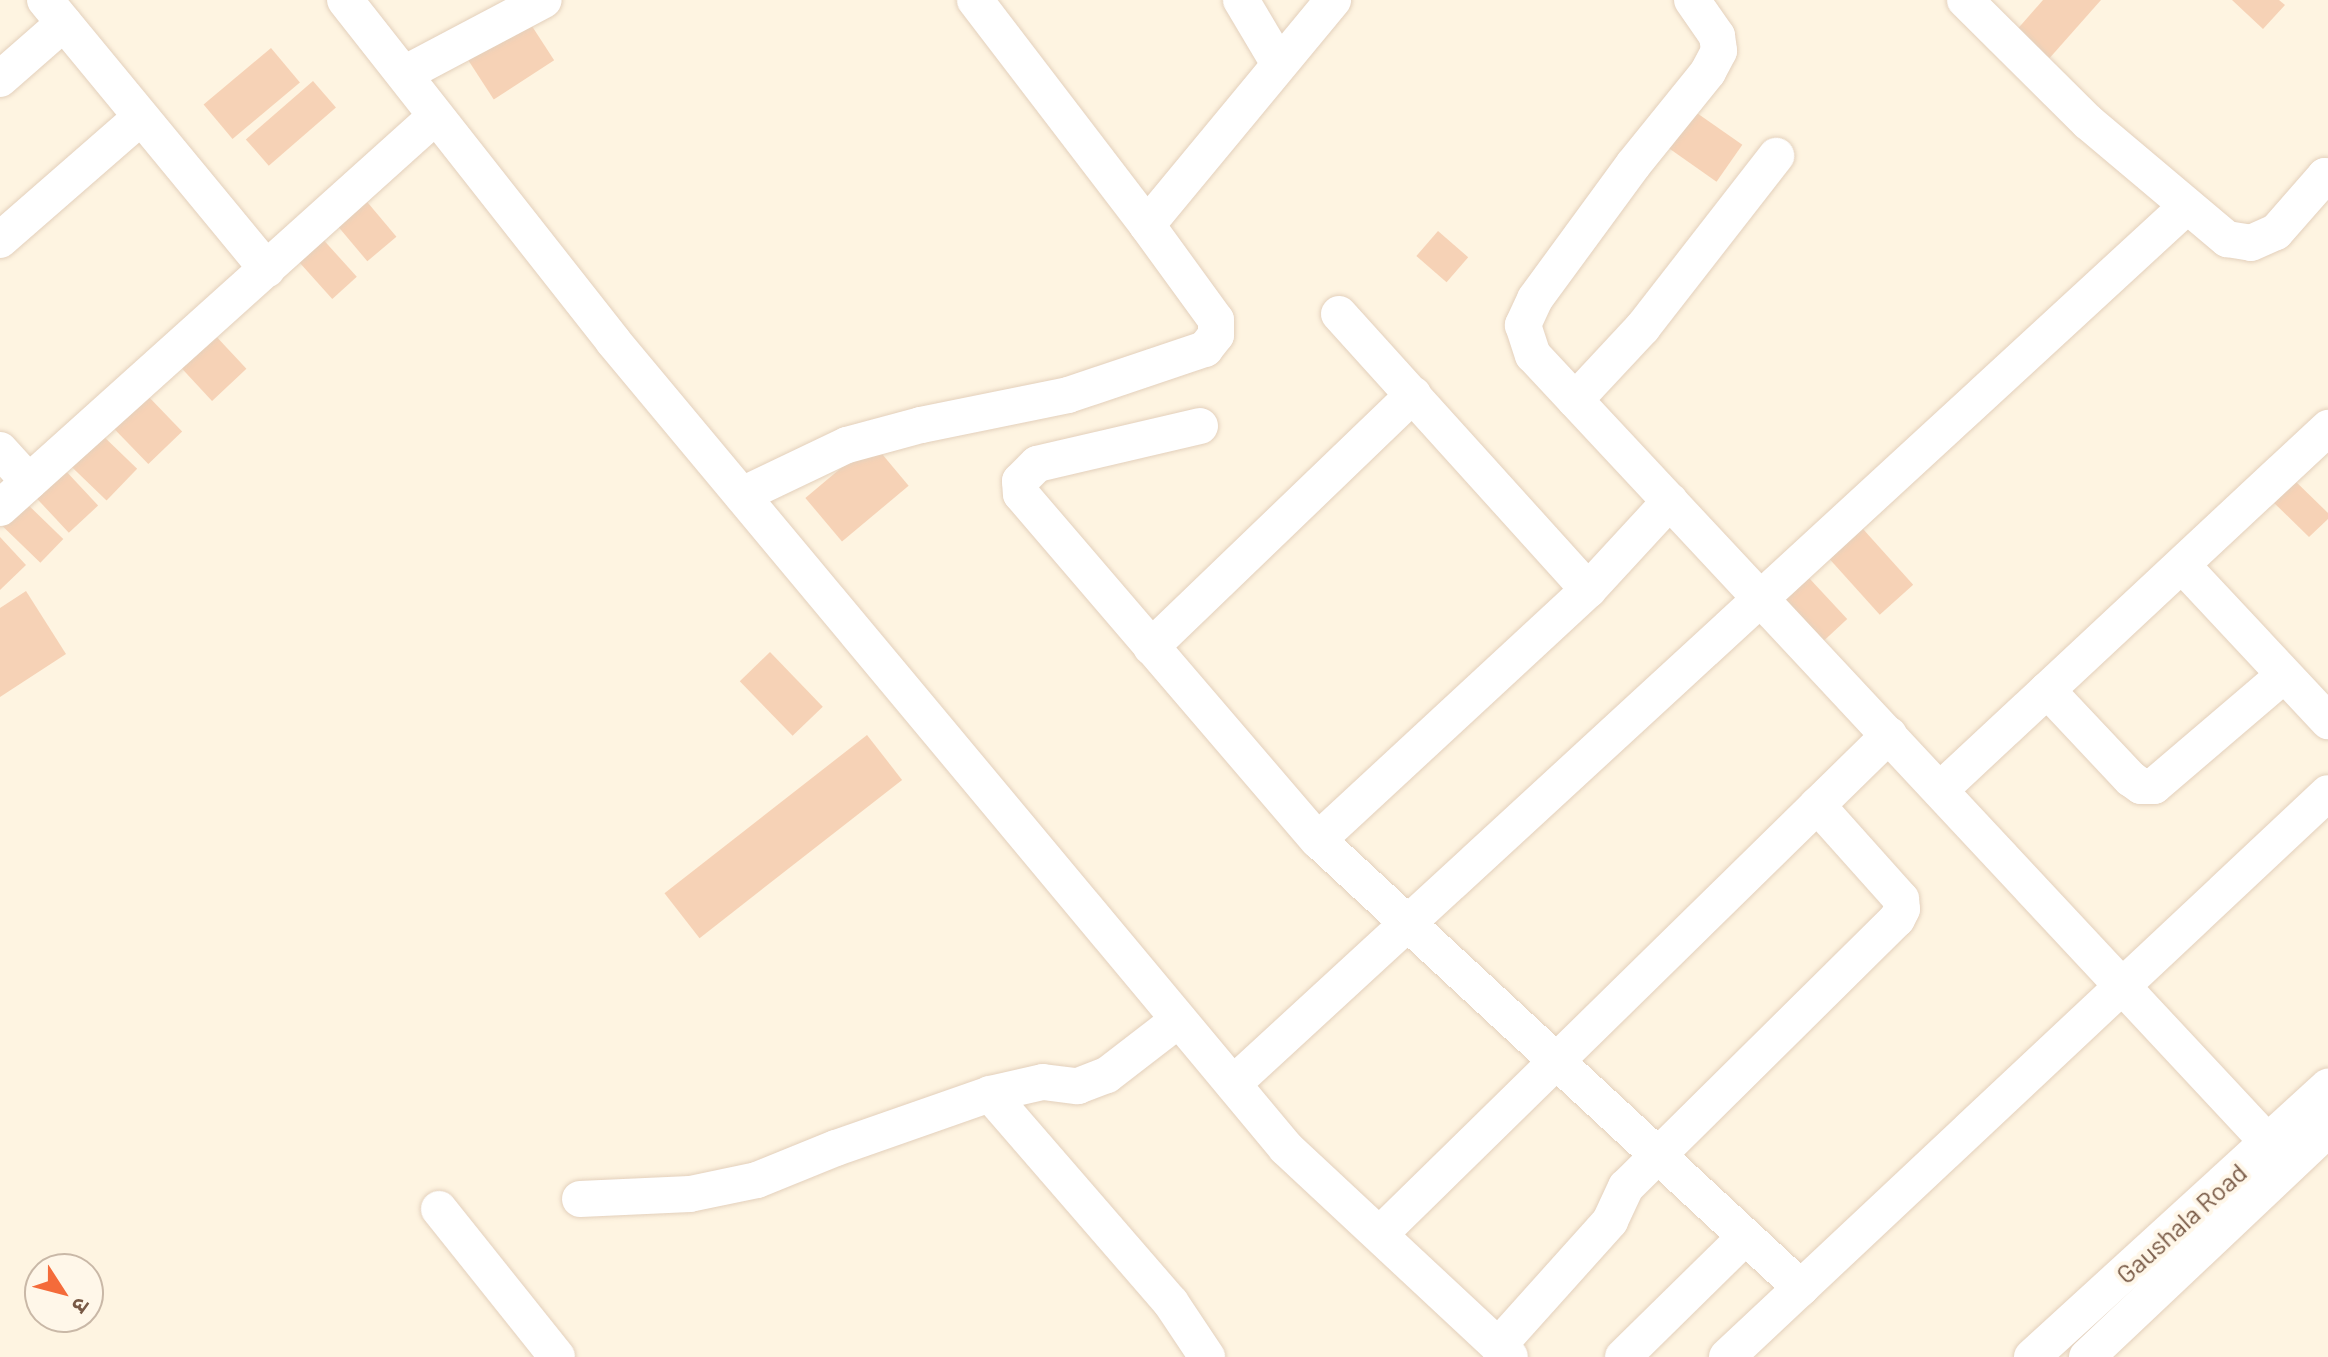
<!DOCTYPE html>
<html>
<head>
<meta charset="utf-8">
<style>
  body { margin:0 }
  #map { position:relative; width:2328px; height:1357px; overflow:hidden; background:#fef4e1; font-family:Barlow,"Noto Sans Devanagari",sans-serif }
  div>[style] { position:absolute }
  .building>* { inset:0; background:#f6d2b6; transform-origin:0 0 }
  .roads { filter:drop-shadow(0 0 2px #e3d0bc) drop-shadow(0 0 2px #e3d0bc) }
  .minor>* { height:36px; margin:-18px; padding:0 18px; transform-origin:18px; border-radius:18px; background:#fff }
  span { translate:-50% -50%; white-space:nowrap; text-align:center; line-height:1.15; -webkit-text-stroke:8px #fff7e9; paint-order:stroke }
  .street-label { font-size:26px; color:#785945 }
  .north { position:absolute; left:24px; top:1253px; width:80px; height:80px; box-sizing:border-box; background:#fff7e9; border:2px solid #c9b8a7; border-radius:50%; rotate:126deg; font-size:22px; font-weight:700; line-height:32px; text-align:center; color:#785945 }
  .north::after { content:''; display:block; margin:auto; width:28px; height:36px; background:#f46b3a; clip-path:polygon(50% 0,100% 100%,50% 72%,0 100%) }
</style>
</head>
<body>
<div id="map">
  <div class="building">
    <div style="clip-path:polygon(2043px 0,2101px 0,2047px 61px,2014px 33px)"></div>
    <div style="clip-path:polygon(2232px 0,2279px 0,2285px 5px,2263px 29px)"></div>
    <div style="left:528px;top:20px;width:48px;height:72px;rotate:57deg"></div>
    <div style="left:271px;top:48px;width:45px;height:88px;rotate:50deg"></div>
    <div style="left:313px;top:81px;width:35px;height:89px;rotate:49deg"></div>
    <div style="left:1694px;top:111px;width:59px;height:45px;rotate:35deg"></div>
    <div style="left:363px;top:197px;width:52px;height:38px;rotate:50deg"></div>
    <div style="left:1438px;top:231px;width:40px;height:33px;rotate:41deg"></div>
    <div style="left:320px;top:236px;width:55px;height:33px;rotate:48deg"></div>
    <div style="left:213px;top:333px;width:49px;height:47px;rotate:47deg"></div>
    <div style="left:146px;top:394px;width:52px;height:47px;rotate:46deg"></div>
    <div style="left:99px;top:432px;width:53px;height:44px;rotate:44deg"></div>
    <div style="left:872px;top:442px;width:57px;height:87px;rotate:50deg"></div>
    <div style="left:64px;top:469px;width:50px;height:40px;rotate:47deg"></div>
    <div style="clip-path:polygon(2289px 475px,2328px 513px,2328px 519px,2309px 537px,2268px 497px)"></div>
    <div style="left:23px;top:500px;width:56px;height:33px;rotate:44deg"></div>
    <div style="left:1863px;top:529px;width:75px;height:45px;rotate:48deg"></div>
    <div style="clip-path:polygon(0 537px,26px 565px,0 590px)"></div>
    <div style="left:1809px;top:578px;width:56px;height:32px;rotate:47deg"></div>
    <div style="clip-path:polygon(26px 591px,66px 654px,0 697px,0 608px)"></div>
    <div style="left:770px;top:652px;width:76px;height:42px;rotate:46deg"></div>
    <div style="left:867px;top:735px;width:57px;height:257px;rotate:52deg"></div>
  </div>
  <div class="roads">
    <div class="minor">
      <div style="left:45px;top:0;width:349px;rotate:50.5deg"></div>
      <div style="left:345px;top:0;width:434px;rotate:51.8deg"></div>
      <div style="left:613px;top:341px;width:1051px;rotate:50.17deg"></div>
      <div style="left:1286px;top:1148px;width:306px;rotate:43deg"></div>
      <div style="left:975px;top:0;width:283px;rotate:52.6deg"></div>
      <div style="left:1241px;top:0;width:74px;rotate:59.3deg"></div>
      <div style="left:1692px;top:0;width:44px;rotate:55.2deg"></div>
      <div style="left:1717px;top:36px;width:15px;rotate:82deg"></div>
      <div style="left:1719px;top:51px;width:24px;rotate:118deg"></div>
      <div style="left:1708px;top:72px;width:119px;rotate:128.9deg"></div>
      <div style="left:1633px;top:165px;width:166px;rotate:126.2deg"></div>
      <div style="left:1535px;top:299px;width:29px;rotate:115deg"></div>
      <div style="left:1523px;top:325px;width:32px;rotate:72deg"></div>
      <div style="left:1533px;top:355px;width:1108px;rotate:46.97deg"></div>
      <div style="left:1965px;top:0;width:173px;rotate:44.8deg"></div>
      <div style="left:2088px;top:122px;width:182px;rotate:40.1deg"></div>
      <div style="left:2227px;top:239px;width:24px;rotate:9deg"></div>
      <div style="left:2251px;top:243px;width:27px;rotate:-24deg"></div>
      <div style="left:2276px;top:232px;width:74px;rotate:-48.8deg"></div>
      <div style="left:2325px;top:176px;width:4px;rotate:45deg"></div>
      <div style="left:404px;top:74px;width:158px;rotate:-27.9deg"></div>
      <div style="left:0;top:79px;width:85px;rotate:-41.2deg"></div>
      <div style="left:0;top:240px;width:187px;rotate:-41.1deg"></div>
      <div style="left:1339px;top:314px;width:372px;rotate:47.9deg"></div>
      <div style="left:1575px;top:400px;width:100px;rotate:-47deg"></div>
      <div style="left:1643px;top:327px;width:217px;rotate:-52.1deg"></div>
      <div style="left:1200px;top:426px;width:167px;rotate:166.9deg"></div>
      <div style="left:1037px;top:464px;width:24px;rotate:135deg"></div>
      <div style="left:1020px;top:481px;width:13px;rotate:86deg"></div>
      <div style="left:1021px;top:494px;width:456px;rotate:49.4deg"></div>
      <div style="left:1318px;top:840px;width:659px;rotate:42.85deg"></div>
      <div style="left:0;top:450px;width:43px;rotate:47.8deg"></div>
      <div style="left:742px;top:495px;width:116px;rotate:-25.5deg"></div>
      <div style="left:847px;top:445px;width:77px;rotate:-15.1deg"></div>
      <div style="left:921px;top:425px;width:150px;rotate:-11.5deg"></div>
      <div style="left:1068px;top:395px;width:145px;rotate:-18.6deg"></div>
      <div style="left:1205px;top:349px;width:18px;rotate:-52deg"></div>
      <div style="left:1216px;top:335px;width:15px;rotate:-90deg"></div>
      <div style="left:1216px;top:320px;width:117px;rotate:-126deg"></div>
      <div style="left:1147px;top:225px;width:292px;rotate:-50.4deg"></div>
      <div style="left:0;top:508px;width:586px;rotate:-41.96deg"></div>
      <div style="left:2182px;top:565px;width:214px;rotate:46.9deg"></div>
      <div style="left:1151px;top:647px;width:364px;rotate:-43.9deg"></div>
      <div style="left:2047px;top:690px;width:122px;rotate:46.7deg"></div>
      <div style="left:2131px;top:779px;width:12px;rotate:35deg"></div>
      <div style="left:2141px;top:786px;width:13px"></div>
      <div style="left:2154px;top:786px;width:170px;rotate:-40.5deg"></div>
      <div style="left:1940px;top:790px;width:531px;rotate:-43.01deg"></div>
      <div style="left:1318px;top:840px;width:368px;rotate:-42.8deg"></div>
      <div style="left:1588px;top:590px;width:121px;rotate:-47.3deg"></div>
      <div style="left:1233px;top:1084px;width:1295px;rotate:-42.62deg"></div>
      <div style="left:990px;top:1094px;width:276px;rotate:49.1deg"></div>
      <div style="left:1171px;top:1303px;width:65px;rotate:56.3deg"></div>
      <div style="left:580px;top:1199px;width:110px;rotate:-2.6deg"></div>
      <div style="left:690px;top:1194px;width:68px;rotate:-11.8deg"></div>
      <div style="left:757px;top:1180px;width:85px;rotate:-22.1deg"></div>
      <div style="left:836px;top:1148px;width:163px;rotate:-19.3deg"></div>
      <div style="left:990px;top:1094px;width:54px;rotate:-12.8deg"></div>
      <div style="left:1043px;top:1082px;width:35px;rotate:7deg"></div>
      <div style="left:1078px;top:1086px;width:31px;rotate:-21deg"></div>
      <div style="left:1107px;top:1075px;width:88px;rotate:-37.6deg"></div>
      <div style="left:439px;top:1209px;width:189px;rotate:51.4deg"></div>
      <div style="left:1380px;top:1234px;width:713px;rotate:-44.43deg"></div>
      <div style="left:1498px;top:1346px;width:168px;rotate:-48.1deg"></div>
      <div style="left:1610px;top:1221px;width:38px;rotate:-65deg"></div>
      <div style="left:1626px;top:1187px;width:381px;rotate:-44.7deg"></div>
      <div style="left:1897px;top:919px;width:11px;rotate:-63deg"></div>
      <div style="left:1902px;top:909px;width:10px;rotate:-96deg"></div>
      <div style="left:1901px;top:899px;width:126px;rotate:-131.8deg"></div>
      <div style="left:1623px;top:1357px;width:171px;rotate:-44.5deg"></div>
      <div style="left:1727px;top:1357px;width:824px;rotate:-43.18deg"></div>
      <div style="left:2032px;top:1357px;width:401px;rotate:-42.4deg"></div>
      <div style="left:2087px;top:1357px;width:332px;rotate:-43.4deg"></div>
    </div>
  </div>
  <div class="street-label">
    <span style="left:2181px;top:1223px;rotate:-42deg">Gaushala Road</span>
  </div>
  <div class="north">उ</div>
</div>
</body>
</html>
